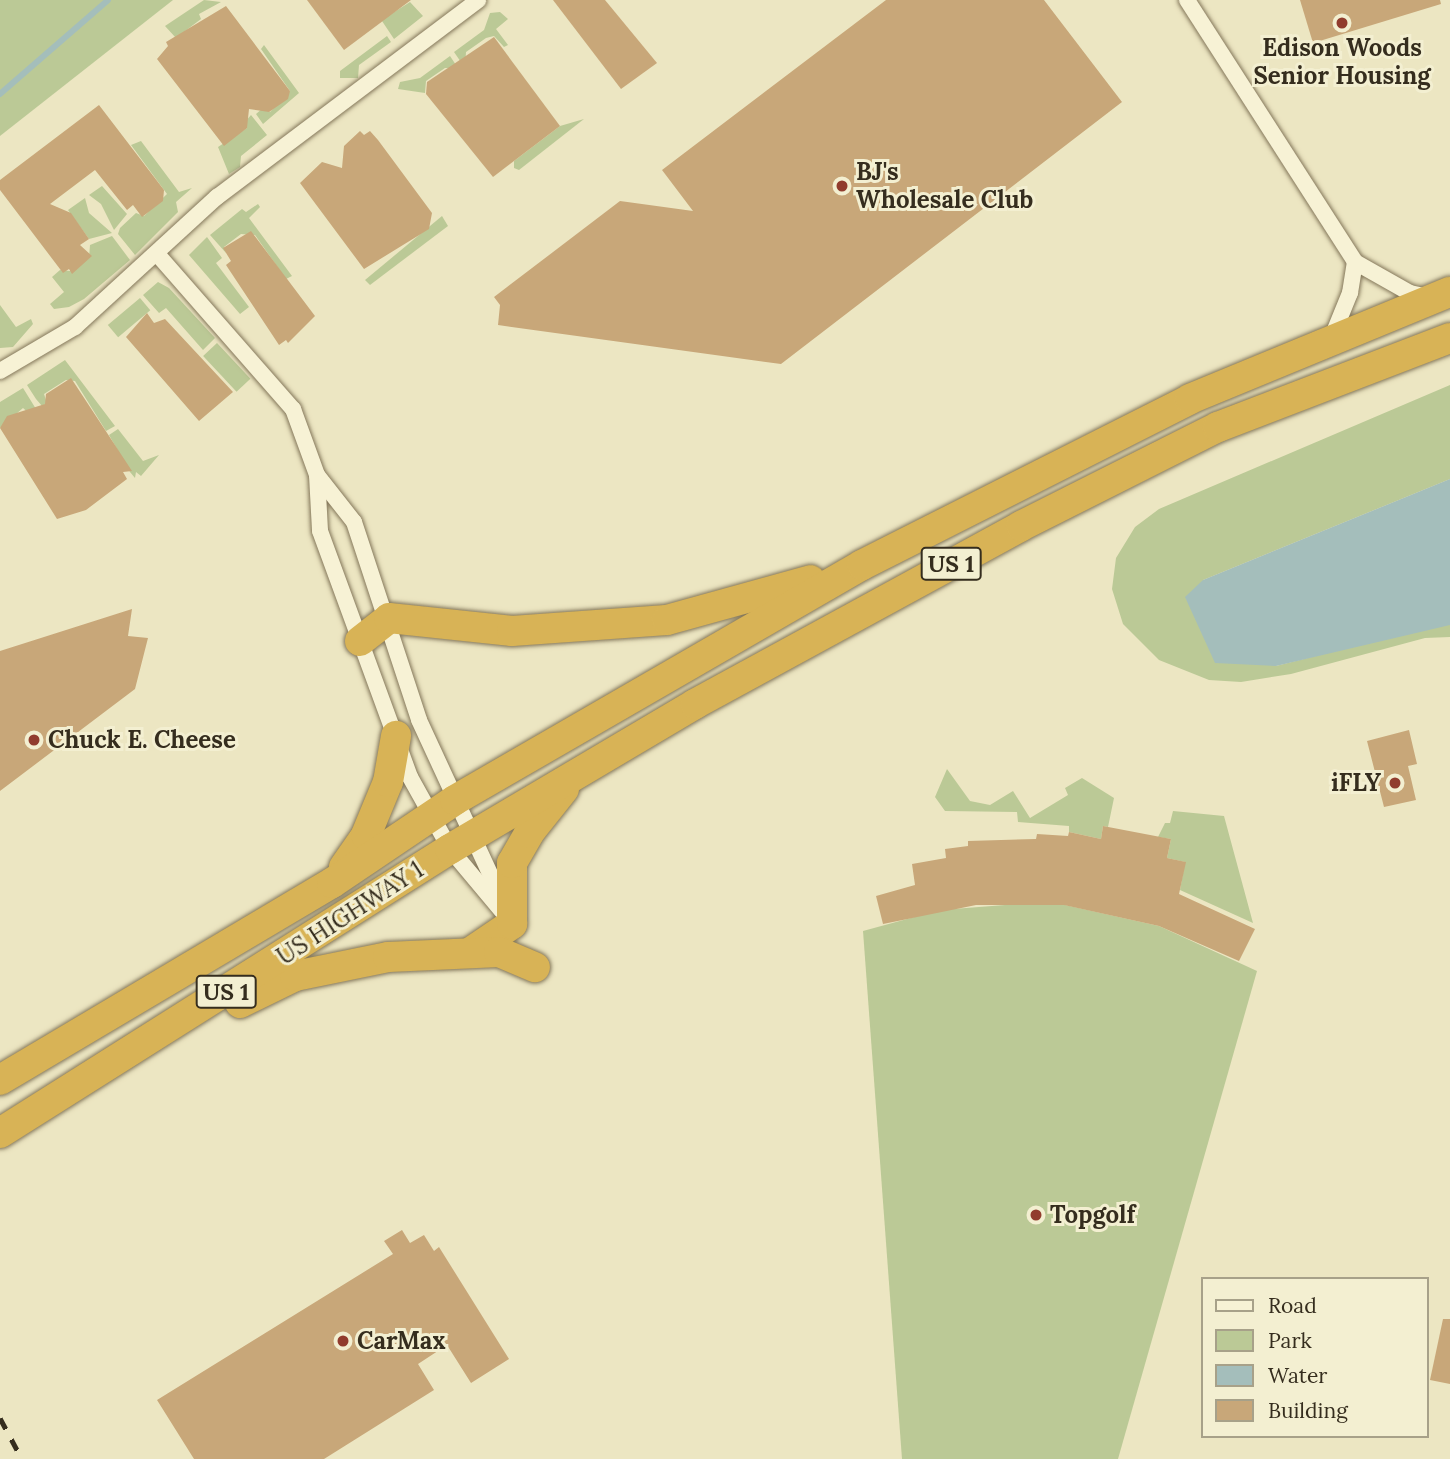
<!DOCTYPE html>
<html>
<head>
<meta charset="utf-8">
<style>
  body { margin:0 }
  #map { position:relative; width:1450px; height:1459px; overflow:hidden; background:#ece6c2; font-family:Lora,serif }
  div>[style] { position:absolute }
  .green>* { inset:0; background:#bbc996; transform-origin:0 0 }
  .water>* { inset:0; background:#a4bebb }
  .stream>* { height:6px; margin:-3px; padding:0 3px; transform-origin:3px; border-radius:3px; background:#a4bebb }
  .building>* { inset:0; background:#c8a779 }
  .roads { filter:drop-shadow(0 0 2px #84775a) drop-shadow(0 0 2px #84775a) }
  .street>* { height:16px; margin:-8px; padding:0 8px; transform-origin:8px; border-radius:8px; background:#f7f2d5 }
  .highway>* { height:30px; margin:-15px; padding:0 15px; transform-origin:15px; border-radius:15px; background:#d8b356 }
  .rail>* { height:5px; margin-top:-2.5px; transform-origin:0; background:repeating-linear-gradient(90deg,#352d1e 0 12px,transparent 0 24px) }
  .dots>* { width:19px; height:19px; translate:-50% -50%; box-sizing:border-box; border:4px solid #f3efd1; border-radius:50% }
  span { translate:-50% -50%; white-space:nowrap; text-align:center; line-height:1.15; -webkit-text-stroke:6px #f3efd1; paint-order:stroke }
  .shield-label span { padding:2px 5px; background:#f3efd1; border:2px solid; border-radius:5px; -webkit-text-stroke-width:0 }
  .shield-label { font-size:23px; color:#352d1e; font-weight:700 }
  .poi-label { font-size:24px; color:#352d1e; font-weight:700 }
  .left { translate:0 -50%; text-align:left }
  .right { translate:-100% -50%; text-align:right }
  .street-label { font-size:24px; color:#352d1e }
  .legend { position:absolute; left:1201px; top:1277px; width:228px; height:161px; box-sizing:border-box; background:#f3efd1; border:2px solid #a7a189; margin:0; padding:9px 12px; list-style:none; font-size:21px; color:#352d1e }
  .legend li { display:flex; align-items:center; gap:14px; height:35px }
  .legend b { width:35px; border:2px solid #a7a189 }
</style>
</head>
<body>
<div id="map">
  <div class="green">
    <div style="clip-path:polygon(0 0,173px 0,0 136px)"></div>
    <div style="clip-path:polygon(204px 0,221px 2px,199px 14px,201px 19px,176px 38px,165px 26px)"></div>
    <div style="clip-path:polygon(410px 2px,423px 16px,394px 39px,378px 15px,388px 16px)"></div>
    <div style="clip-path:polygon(500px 12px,508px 19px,496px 29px,508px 45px,504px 47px,494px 36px,486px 38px,466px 52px,465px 68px,454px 52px,484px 30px,490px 13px)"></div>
    <div style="clip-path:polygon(387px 36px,391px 42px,359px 65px,358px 78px,340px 78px,340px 71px)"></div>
    <div style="clip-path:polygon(264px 45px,299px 93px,263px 124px,256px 114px,263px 108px,270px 112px,290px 91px,261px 49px)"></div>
    <div style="clip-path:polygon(450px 56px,458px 68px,445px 68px,426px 81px,425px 93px,398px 89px,400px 82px,420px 78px)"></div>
    <div style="clip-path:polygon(251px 115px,267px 135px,241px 156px,240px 167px,229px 174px,218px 147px,247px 128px,245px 122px)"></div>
    <div style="clip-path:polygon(584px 119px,519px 170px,514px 168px,514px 161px,560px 126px)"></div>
    <div style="clip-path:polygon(141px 141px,179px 192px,192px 188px,176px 202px,178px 212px,135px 255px,118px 234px,120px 228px,136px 213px,144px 216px,167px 194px,131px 145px)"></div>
    <div style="clip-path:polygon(102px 186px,127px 214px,114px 230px,101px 204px,89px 195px)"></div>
    <div style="clip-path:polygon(85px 198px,89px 213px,112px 233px,89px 239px,68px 210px)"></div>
    <div style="clip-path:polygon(258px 204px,260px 207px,249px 218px,292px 276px,286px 279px,255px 235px,241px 234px,224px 247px,226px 253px,210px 235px,242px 209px,246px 212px)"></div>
    <div style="clip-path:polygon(442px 216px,448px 226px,370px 285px,365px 280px)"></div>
    <div style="clip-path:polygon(112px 236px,130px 260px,84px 299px,69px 307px,54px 309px,50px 304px,64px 292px,52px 277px,60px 270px,70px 271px,89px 258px,90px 245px)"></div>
    <div style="clip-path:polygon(207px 237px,222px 258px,216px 263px,249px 307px,240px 314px,189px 255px)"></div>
    <div style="clip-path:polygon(158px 282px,169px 288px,215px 338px,203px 350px,166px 308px,159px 313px,143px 295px)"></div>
    <div style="left:140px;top:298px;width:16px;height:42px;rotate:50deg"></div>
    <div style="clip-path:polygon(0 305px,16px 327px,31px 319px,33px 324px,13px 347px,0 348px)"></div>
    <div style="left:217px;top:343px;width:49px;height:19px;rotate:47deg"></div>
    <div style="clip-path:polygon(65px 360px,115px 426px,106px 431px,75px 381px,66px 380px,44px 394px,47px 403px,42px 406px,36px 399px,27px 385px)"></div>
    <div style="clip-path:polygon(1450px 385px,1450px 479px,1203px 580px,1276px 666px,1442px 624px,1450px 625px,1450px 637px,1425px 638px,1291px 674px,1241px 682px,1209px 680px,1159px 660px,1123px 624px,1112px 589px,1116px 558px,1135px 527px,1159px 509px)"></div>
    <div style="clip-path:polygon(23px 388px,36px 409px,32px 416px,23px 408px,0 428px,0 402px)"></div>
    <div style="clip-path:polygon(118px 429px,143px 461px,159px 455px,141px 476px,136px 472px,135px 478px,130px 472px,109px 435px)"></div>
    <div style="clip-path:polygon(947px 769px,970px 801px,990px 805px,1013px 791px,1030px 818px,1068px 795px,1065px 788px,1082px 778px,1114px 798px,1108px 827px,1103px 826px,1101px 839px,1069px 832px,1069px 826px,1018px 822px,1017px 812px,945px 811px,935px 797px)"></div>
    <div style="clip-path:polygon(1173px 811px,1224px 816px,1253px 923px,1180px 890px,1185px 862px,1167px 858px,1171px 839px,1158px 837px,1165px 823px,1170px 823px)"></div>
    <div style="clip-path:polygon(1031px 903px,1065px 905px,1159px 926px,1257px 971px,1118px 1459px,902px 1459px,863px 931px,940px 910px)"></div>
  </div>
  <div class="water">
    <div style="clip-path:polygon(1450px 479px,1450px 625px,1276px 666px,1215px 663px,1185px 597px,1203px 580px)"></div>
  </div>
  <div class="stream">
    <div style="left:0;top:94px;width:143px;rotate:-41deg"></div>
  </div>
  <div class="building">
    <div style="clip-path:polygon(307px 0,411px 0,344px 50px)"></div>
    <div style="clip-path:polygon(553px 0,605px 0,657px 63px,621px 89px)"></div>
    <div style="clip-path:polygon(886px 0,1044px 0,1122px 102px,781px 364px,498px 325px,500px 305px,494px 297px,620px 201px,693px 211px,662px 170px)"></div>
    <div style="clip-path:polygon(1300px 0,1440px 0,1441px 4px,1313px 43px)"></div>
    <div style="clip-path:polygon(226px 6px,290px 91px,288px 99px,269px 112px,249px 109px,247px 128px,224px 146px,157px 59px,168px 46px,166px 42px)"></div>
    <div style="clip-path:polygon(494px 37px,560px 126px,493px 177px,426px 94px,427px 82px)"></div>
    <div style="clip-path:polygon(99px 105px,164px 190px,163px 201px,142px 217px,133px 205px,127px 210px,95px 170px,50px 204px,71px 213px,89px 239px,80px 245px,92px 256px,72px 274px,69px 269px,63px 273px,0 190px,0 180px)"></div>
    <div style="clip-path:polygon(360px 131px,364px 135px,370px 131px,378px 140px,432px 213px,429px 229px,364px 269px,300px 183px,322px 162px,342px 168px,344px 146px)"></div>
    <div style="clip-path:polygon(251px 231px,315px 316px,288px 343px,286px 340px,279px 345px,226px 265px,231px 261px,223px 248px)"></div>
    <div style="clip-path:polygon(147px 313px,154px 323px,165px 319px,233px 392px,199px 421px,126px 337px)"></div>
    <div style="clip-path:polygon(71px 378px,132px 471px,123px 472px,127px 479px,86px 510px,57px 519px,0 428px,7px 416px,45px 404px,46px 394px)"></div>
    <div style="clip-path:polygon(132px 609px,128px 636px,148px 638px,135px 689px,0 791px,0 651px)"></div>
    <div style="clip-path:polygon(1409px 730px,1417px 764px,1408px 766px,1416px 800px,1384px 807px,1367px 741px)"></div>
    <div style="clip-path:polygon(1103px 826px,1171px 839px,1167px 858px,1186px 862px,1179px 894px,1255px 929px,1239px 961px,1159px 926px,1064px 905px,976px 905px,883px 924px,876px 896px,915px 885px,912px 864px,946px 858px,945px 849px,968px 846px,968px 841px,1036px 839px,1037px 834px,1068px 836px,1069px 832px,1101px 839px)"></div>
    <div style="clip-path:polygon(402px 1230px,410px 1243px,424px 1235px,434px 1251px,439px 1247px,509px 1359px,471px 1383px,447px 1345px,418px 1364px,434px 1390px,324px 1459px,194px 1459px,157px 1400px,393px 1254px,384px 1241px)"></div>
    <div style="clip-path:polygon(1443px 1319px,1450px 1319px,1450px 1384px,1430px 1380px)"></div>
  </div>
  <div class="roads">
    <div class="street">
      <div style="left:1187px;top:0;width:311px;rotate:57.3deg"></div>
      <div style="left:158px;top:255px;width:205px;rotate:48.8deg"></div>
      <div style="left:293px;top:409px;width:70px;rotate:70deg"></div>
      <div style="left:317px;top:475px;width:56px;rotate:86.9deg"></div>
      <div style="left:320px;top:531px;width:262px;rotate:69.9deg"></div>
      <div style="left:410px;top:777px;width:82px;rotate:60.9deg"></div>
      <div style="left:450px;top:849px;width:95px;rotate:50.1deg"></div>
      <div style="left:1332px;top:337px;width:48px;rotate:-67.8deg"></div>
      <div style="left:1350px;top:293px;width:31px;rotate:-81deg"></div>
      <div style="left:1355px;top:262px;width:63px;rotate:29.4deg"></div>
      <div style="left:1410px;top:293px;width:19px;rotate:12deg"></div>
      <div style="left:0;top:371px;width:87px;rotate:-30.4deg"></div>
      <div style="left:75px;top:327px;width:193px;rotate:-42.5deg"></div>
      <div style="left:217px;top:197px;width:327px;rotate:-37deg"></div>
      <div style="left:317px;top:475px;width:60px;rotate:51.8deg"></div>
      <div style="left:354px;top:522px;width:208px;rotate:71.8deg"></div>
      <div style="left:419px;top:720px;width:205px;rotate:65.2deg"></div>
    </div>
    <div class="highway">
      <div style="left:360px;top:641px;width:37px;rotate:-38deg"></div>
      <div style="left:389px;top:618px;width:124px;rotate:6deg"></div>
      <div style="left:512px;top:631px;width:155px;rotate:-4.1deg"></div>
      <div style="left:667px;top:620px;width:149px;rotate:-15.5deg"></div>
      <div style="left:344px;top:867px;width:39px;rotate:-55deg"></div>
      <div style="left:366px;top:835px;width:57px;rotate:-67.5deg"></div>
      <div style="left:388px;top:782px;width:47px;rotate:-80.1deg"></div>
      <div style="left:471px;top:952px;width:50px;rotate:-34.3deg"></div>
      <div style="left:512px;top:924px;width:61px;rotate:-90deg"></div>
      <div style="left:512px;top:863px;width:34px;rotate:-60deg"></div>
      <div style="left:529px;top:833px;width:56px;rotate:-51.5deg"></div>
      <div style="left:240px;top:1003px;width:61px;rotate:-26.1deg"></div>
      <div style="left:295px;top:976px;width:95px;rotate:-11.5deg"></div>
      <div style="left:388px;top:957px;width:111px;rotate:-2.6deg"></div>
      <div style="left:499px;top:952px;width:39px;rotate:23deg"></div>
      <div style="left:0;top:1080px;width:386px;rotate:-30.7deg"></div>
      <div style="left:332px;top:883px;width:148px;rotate:-34deg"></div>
      <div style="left:455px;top:800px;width:470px;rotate:-30deg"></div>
      <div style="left:862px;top:565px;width:368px;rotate:-26.8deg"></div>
      <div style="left:1190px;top:399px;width:281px;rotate:-22.4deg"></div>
      <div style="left:0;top:1133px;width:532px;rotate:-32.26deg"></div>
      <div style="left:450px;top:849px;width:285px;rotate:-30.6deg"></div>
      <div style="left:695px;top:704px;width:371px;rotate:-28.6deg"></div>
      <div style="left:1021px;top:526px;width:220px;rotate:-26.7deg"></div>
      <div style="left:1218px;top:427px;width:248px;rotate:-21deg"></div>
    </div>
  </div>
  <div class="rail">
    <div style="left:0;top:1418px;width:47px;rotate:61.8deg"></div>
  </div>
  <div class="dots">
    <div style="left:1342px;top:23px;background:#913c2d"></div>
    <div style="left:842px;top:186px;background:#913c2d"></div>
    <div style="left:34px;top:740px;background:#913c2d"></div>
    <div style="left:1395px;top:783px;background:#913c2d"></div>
    <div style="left:1036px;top:1215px;background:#913c2d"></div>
    <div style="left:343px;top:1341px;background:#913c2d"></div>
  </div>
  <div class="shield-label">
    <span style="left:951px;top:564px">US 1</span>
    <span style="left:226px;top:992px">US 1</span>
  </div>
  <div class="poi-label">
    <span style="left:1342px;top:62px">Edison Woods<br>Senior Housing</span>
    <span class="left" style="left:856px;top:186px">BJ's<br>Wholesale Club</span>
    <span class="left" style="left:48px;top:740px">Chuck E. Cheese</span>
    <span class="right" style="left:1381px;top:783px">iFLY</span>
    <span class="left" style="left:1050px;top:1215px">Topgolf</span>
    <span class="left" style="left:357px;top:1341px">CarMax</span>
  </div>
  <div class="street-label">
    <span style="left:350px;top:913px;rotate:-33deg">US HIGHWAY 1</span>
  </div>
  <ul class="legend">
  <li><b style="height:9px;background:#f7f2d5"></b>Road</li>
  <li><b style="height:19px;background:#bbc996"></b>Park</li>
  <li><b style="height:19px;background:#a4bebb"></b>Water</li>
  <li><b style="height:19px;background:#c8a779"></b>Building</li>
  </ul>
</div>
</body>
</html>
